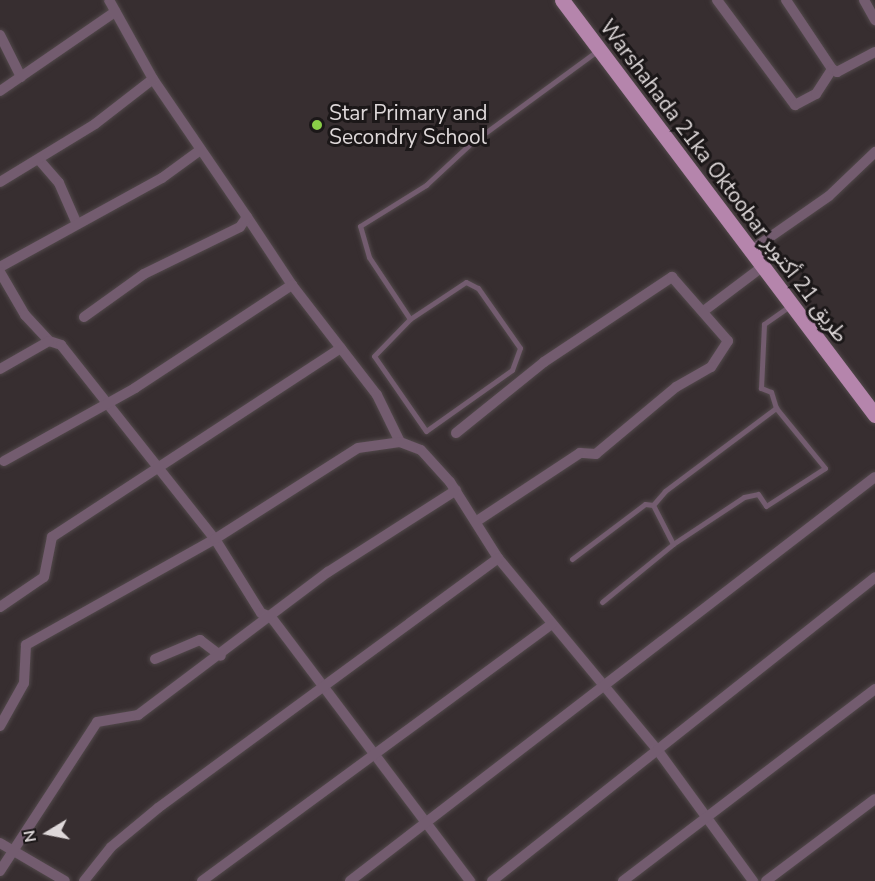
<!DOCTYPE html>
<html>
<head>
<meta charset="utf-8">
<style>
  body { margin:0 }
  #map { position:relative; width:875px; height:881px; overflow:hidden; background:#372e30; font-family:"Nunito Sans","Noto Sans Arabic",sans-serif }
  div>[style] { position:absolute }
  .roads { filter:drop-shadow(0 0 2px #52494b) drop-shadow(0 0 2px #52494b) }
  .service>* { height:5px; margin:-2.5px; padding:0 2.5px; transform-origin:2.5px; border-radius:2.5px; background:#735c6f }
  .minor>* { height:10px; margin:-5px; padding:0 5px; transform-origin:5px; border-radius:5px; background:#735c6f }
  .primary>* { height:15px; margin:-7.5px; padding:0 7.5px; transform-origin:7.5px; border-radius:7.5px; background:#b585ac }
  .dots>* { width:16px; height:16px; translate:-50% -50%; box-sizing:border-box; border:3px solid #1b1718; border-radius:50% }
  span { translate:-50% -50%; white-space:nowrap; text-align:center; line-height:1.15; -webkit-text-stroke:6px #1b1718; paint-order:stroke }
  .poi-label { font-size:21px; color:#ded8d9 }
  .left { translate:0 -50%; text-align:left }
  .street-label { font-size:21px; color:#ded8d9 }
  .north { position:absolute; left:18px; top:803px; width:60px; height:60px; -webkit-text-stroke:4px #1b1718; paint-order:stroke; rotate:260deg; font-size:16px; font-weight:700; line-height:24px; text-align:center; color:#ded8d9 }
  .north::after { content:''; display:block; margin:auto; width:21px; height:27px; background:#ded8d9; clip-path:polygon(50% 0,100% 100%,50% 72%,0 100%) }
</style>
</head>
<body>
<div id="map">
  <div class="roads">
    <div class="service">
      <div style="left:466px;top:282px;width:13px;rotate:27deg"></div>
      <div style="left:478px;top:288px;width:73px;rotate:55deg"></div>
      <div style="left:520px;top:348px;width:23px;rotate:110deg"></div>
      <div style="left:512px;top:370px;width:105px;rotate:144.7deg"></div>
      <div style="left:426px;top:431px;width:91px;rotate:-124.7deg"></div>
      <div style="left:374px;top:356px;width:52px;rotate:-45.8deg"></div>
      <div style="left:410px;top:319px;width:67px;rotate:-33.5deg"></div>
      <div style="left:410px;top:319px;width:74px;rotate:-123.5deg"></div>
      <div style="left:369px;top:257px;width:32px;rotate:-106deg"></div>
      <div style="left:360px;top:226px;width:78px;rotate:-31.8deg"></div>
      <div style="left:426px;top:185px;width:60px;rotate:-43deg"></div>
      <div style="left:470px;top:144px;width:157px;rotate:-36.2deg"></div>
      <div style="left:673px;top:544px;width:85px;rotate:-33.5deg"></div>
      <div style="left:744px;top:497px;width:14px;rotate:-12deg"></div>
      <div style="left:758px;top:494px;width:14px;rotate:56deg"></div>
      <div style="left:766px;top:506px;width:70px;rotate:-32.8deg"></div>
      <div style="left:825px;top:468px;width:77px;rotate:-129.2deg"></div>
      <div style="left:776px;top:408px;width:17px;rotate:-107deg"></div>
      <div style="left:771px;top:392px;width:11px;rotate:-158deg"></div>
      <div style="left:761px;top:388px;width:64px;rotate:-87.3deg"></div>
      <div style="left:764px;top:324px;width:32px;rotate:-35deg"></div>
      <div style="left:572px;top:559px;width:91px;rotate:-37deg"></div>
      <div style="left:645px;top:504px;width:8px;rotate:7deg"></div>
      <div style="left:602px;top:602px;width:92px;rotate:-39.2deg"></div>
      <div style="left:673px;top:544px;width:44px;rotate:-117.1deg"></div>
      <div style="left:653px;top:505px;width:18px;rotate:-49deg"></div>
      <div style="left:665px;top:491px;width:139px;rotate:-36.8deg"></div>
    </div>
    <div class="minor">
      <div style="left:717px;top:0;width:131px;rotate:53.4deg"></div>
      <div style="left:795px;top:105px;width:24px;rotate:-28deg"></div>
      <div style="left:816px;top:94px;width:30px;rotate:-57deg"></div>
      <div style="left:786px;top:0;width:83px;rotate:56.3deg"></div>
      <div style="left:832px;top:69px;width:6px;rotate:31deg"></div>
      <div style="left:837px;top:72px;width:43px;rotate:-27.8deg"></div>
      <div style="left:864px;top:0;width:23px;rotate:61deg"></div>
      <div style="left:0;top:35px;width:47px;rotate:63.4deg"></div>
      <div style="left:0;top:91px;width:140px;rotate:-34.5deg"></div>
      <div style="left:40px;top:161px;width:29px;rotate:49deg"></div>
      <div style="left:59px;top:183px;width:45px;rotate:66.3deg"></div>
      <div style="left:0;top:182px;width:111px;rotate:-31.4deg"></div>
      <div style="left:95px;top:124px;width:73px;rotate:-37.8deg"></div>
      <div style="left:247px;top:217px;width:82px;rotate:56.5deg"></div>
      <div style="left:750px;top:251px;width:96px;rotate:-34.8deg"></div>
      <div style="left:829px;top:196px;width:64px;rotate:-43.7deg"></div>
      <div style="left:0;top:267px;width:185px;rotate:-28.8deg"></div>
      <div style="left:162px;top:178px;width:46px;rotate:-36.1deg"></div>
      <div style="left:0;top:272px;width:50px;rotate:59.8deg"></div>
      <div style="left:25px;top:315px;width:35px;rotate:47deg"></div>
      <div style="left:49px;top:341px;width:13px;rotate:18deg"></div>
      <div style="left:61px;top:345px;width:248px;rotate:51.6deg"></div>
      <div style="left:215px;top:539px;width:87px;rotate:58.1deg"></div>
      <div style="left:261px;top:613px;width:11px;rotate:22deg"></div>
      <div style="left:271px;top:617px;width:331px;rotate:53deg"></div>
      <div style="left:705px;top:310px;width:71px;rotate:-37deg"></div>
      <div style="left:84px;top:317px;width:74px;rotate:-35.6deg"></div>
      <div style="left:144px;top:274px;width:107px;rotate:-26.1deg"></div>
      <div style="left:240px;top:227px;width:12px;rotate:-55deg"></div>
      <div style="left:247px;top:217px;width:167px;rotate:-124.3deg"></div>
      <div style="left:153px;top:79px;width:90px;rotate:-119.1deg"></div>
      <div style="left:0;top:369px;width:56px;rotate:-29.7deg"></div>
      <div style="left:456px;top:433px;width:113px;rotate:-38.9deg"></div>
      <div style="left:544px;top:362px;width:154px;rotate:-33.6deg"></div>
      <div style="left:672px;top:277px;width:85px;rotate:48.8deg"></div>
      <div style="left:728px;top:341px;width:31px;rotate:123deg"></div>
      <div style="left:711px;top:367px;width:40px;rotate:150.3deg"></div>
      <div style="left:676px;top:387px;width:104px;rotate:140.1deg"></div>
      <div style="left:596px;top:454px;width:16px;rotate:-176deg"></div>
      <div style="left:580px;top:453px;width:123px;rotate:146.6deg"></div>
      <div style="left:4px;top:461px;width:150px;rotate:-29.1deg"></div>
      <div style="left:135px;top:388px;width:188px;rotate:-33.3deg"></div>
      <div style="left:292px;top:285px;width:139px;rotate:52.3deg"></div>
      <div style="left:377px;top:395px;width:52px;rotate:63.9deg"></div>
      <div style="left:0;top:607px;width:53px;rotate:-34.3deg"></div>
      <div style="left:44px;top:577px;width:41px;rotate:-78.7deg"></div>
      <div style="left:52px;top:537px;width:345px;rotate:-33.2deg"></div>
      <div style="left:155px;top:659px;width:49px;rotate:-22.9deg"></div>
      <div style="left:200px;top:640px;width:26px;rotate:37deg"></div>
      <div style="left:0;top:726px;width:49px;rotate:-60.8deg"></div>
      <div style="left:24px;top:683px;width:38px;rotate:-87deg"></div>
      <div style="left:26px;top:645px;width:217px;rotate:-29.3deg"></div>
      <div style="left:215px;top:539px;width:169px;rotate:-32.5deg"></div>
      <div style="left:358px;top:448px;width:42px;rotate:-8.1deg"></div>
      <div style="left:400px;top:442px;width:22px;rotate:21deg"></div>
      <div style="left:421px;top:450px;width:43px;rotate:47.8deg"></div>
      <div style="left:450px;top:482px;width:90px;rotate:57.7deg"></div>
      <div style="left:498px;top:558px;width:247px;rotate:50.3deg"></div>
      <div style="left:656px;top:748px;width:165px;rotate:53.9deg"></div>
      <div style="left:0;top:843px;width:75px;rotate:30.3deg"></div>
      <div style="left:0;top:871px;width:178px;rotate:-56.9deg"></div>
      <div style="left:97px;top:722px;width:42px;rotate:-9.7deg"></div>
      <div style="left:138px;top:715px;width:238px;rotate:-37deg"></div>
      <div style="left:328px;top:572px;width:152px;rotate:-32.6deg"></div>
      <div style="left:84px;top:881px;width:43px;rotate:-51.5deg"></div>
      <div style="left:111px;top:847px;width:61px;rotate:-39.7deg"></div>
      <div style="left:158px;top:808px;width:422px;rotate:-36.3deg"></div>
      <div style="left:202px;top:881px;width:434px;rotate:-36.3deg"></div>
      <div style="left:350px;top:881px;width:662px;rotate:-37.58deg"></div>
      <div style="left:492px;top:881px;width:489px;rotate:-38.4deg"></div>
      <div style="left:623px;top:881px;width:317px;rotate:-37.3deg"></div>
      <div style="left:766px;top:881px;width:136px;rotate:-37deg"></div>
    </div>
    <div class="primary">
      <div style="left:562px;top:0;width:520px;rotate:52.98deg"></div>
    </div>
  </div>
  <div class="dots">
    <div style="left:317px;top:125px;background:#8ace47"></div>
  </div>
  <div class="poi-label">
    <span class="left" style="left:329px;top:125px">Star Primary and<br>Secondry School</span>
  </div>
  <div class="street-label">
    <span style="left:724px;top:181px;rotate:53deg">Warshahada 21ka Oktoobar طريق 21 أكتوبر</span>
  </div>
  <div class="north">N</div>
</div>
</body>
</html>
